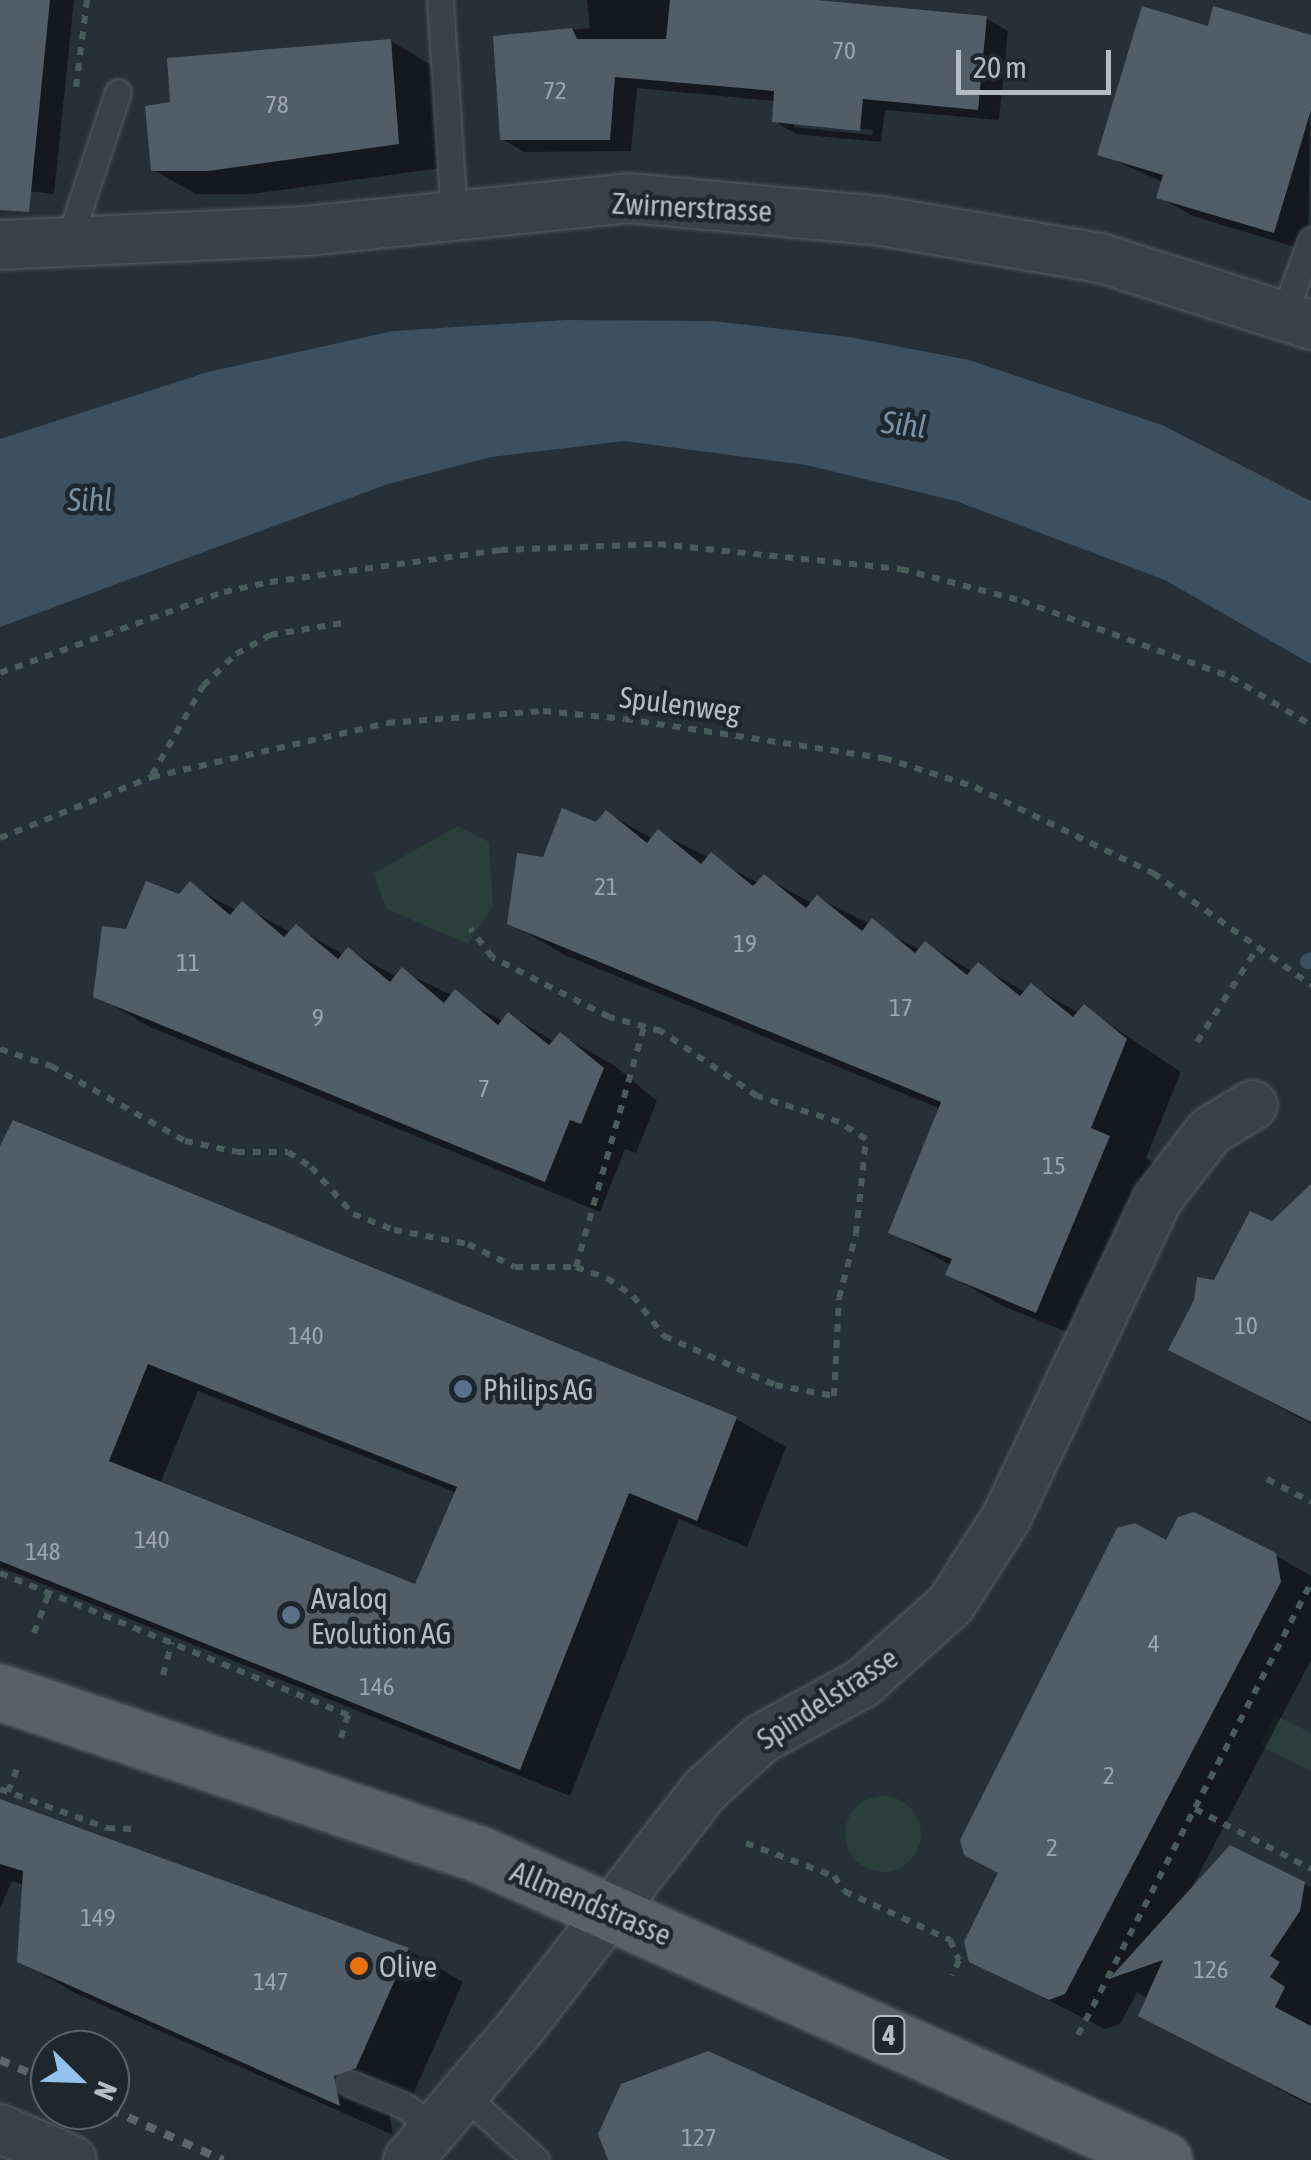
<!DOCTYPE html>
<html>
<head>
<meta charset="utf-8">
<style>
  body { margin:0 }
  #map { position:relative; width:1311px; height:2160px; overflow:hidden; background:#253039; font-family:"Asap Condensed",sans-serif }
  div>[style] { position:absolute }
  .green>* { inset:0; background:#2a3e3b }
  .round { border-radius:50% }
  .water>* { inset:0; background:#3d5060 }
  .shadow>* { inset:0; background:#0007 }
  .stream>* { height:15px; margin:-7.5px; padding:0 7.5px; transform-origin:7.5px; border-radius:7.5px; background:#3d5060 }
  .building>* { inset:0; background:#515d67 }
  .path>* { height:6px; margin-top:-3px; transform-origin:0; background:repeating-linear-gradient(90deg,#495b5a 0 8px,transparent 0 16px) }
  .roads { filter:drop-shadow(0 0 2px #576067) drop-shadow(0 0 2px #576067) }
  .lane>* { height:25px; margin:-12.5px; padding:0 12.5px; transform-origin:12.5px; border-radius:12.5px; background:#394249 }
  .street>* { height:48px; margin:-24px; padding:0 24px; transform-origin:24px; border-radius:24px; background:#394249 }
  .primary>* { height:55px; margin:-27.5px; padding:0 27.5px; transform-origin:27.5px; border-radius:27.5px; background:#576169 }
  .rail>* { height:8px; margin-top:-4px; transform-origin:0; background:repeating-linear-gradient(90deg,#5b6670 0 10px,transparent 0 20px) }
  .dots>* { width:28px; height:28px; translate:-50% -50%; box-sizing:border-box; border:5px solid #1e272e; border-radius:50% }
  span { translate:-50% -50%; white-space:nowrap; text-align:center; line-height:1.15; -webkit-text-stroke:9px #1e272e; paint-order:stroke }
  .number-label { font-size:25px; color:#9ba5ae }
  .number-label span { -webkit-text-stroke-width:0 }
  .shield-label span { padding:2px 8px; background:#1e272e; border:2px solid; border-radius:8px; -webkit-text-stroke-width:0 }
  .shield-label { font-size:28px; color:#b4bdc5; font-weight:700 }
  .street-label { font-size:30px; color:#b4bdc5 }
  .poi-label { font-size:30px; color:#b4bdc5 }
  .left { translate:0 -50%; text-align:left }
  .water-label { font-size:32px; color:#7891a5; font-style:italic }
  .north { position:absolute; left:30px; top:2030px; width:100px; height:100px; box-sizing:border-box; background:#1e272e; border:2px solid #5a636a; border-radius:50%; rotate:113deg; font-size:28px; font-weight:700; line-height:40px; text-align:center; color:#b4bdc5 }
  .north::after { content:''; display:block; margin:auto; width:35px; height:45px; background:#93c1eb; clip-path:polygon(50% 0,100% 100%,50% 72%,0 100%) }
  .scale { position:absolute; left:956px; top:50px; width:155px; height:45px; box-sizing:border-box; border:5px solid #b4bdc5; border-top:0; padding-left:12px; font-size:30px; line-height:35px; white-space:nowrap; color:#b4bdc5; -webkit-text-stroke:8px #1e272e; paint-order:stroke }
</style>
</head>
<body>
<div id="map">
  <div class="green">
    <div style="clip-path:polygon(458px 826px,489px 842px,493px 906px,468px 944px,386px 909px,374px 873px)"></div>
    <div style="clip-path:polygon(1275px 1715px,1311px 1733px,1311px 1771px,1260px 1746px)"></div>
    <div class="round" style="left:845px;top:1796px;width:76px;height:76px"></div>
  </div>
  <div class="water">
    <div style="clip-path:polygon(566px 320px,713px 321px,849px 337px,969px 360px,1162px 425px,1311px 501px,1311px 664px,1165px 580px,956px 501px,806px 465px,624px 441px,491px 457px,388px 484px,0 627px,0 439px,208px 372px,393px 331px)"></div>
  </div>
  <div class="shadow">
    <div style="clip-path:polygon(0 0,74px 0,54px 194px,0 188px)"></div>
    <div style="clip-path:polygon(evenodd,587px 0,791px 0,986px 18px,1008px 31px,999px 120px,885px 110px,881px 142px,796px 134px,774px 121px,776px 101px,637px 88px,631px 151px,524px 152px,502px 139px,495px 39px,590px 28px,587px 0,794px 122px,873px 130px,872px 135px,794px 127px,794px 122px)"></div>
    <div style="clip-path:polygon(1210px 29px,1311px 38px,1308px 251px,1193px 216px,1159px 197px,1163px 182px,1100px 154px)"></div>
    <div style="clip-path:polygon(391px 41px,433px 66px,440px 168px,252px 194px,196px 194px,153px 170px,173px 104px)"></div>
    <div style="clip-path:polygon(607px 813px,653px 839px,658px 832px,759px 883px,765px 877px,813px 904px,818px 898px,921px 950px,926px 944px,973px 972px,978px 965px,1026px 993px,1032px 986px,1079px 1013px,1084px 1007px,1181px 1072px,1146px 1158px,1163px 1169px,1091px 1342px,1003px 1306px,948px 1274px,952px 1266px,891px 1232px,941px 1109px,565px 955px,510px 923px)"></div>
    <div style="clip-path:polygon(190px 885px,237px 911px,242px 905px,291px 933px,296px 927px,344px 955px,349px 950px,397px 977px,402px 971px,504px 1021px,509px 1015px,555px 1042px,561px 1035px,615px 1066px,657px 1101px,636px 1153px,625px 1149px,600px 1212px,150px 1027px,95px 995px)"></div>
    <div style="clip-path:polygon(evenodd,0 1152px,736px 1419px,786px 1447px,747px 1547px,679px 1519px,570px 1796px,0 1567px,0 1152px,198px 1391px,457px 1493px,417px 1587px,160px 1484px,198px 1391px)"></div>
    <div style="clip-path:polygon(1311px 1215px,1311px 1424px,1172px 1349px,1215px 1283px,1273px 1224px)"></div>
    <div style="clip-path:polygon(1167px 1543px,1275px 1555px,1311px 1576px,1311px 1660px,1191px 1889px,1230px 1848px,1311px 1888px,1311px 2106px,1141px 2015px,1148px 1999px,1137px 1992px,1120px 2024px,1105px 2029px,971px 1961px)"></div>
    <div style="clip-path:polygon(0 1802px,408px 1950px,463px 1982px,411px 2099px,388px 2107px,393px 2135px,75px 1993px,20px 1961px,24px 1885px,12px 1881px,0 1908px)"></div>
  </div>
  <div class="stream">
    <div style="left:1307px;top:961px;width:4px;rotate:-27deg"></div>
  </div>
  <div class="building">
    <div style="clip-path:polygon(0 0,50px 0,29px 212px,0 210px)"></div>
    <div style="clip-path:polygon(670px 0,817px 0,987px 16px,978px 110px,863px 99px,860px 131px,772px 122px,774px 91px,615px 77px,610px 140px,500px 140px,493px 36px,572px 28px,577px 39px,666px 39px)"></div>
    <div style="clip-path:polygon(1142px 6px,1208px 26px,1213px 6px,1311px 35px,1311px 110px,1274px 233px,1156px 198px,1163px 175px,1097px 155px)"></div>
    <div style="clip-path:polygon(391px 39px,399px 144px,208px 171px,151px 171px,145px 106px,170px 102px,167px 58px)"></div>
    <div style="clip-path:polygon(562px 808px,596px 822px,606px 810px,647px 843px,658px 829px,701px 864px,711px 852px,753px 886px,764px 874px,806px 908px,817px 895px,862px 931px,872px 918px,915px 953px,925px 941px,967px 975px,978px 962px,1020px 996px,1031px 983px,1073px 1017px,1084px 1004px,1127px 1039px,1091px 1128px,1110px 1136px,1036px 1313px,945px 1275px,952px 1259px,888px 1233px,941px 1102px,507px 924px,517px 853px,543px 857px)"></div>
    <div style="clip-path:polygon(146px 881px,179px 894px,190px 881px,230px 915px,242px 901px,284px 937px,296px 924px,338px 959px,348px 947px,390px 982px,402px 967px,444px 1003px,455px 989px,498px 1025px,508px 1012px,549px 1045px,560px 1032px,604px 1068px,581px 1124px,570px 1120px,545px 1182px,93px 997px,102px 926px,126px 929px)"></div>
    <div style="clip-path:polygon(evenodd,13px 1120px,737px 1417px,697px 1521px,629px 1493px,520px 1770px,0 1561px,0 1146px,13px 1120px,148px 1364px,457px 1487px,415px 1584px,109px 1461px,148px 1364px)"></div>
    <div style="clip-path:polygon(1311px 1184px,1311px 1422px,1168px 1350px,1194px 1300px,1197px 1277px,1214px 1280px,1250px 1211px,1272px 1221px)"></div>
    <div style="clip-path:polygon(1194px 1512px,1276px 1553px,1281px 1582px,1065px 1994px,1049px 2000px,969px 1962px,964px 1942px,998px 1873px,964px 1855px,960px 1840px,1117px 1528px,1135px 1523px,1166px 1540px,1178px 1517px)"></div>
    <div style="clip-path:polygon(0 1799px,409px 1948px,356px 2068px,334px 2076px,340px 2106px,17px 1962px,23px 1871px,0 1864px)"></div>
    <div style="clip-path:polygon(1230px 1845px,1305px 1882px,1300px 1911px,1270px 1956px,1280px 1962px,1270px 1977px,1285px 1987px,1275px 2007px,1311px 2026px,1311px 2104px,1138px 2016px,1163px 1960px,1109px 1979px)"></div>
    <div style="clip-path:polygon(708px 2051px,950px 2160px,608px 2160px,598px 2134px,621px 2084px)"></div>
  </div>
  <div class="path">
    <div style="left:76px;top:87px;width:88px;rotate:-82.8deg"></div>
    <div style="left:0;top:673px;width:238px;rotate:-19.9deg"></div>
    <div style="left:224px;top:592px;width:47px;rotate:-12.3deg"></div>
    <div style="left:270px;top:582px;width:232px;rotate:-7.9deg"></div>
    <div style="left:500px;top:550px;width:158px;rotate:-2.2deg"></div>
    <div style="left:658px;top:544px;width:244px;rotate:5.9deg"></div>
    <div style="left:901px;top:569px;width:125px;rotate:14.8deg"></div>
    <div style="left:1022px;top:601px;width:222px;rotate:20deg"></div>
    <div style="left:1231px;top:677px;width:93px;rotate:31deg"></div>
    <div style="left:152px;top:775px;width:103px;rotate:-60.2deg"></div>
    <div style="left:203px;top:686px;width:46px;rotate:-44.1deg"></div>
    <div style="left:236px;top:654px;width:39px;rotate:-29deg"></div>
    <div style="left:270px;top:635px;width:80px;rotate:-9.3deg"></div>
    <div style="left:0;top:838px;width:164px;rotate:-21.9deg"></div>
    <div style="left:152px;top:777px;width:241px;rotate:-12.9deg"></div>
    <div style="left:387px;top:723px;width:156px;rotate:-4.4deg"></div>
    <div style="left:543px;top:711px;width:82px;rotate:5.6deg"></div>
    <div style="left:625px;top:719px;width:262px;rotate:8.6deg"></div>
    <div style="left:884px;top:758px;width:96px;rotate:17.7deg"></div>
    <div style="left:975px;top:787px;width:198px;rotate:25.8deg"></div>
    <div style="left:1153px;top:873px;width:194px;rotate:35.3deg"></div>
    <div style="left:1197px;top:1042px;width:113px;rotate:-57.3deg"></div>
    <div style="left:0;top:1049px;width:54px;rotate:18.4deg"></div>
    <div style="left:51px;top:1066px;width:154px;rotate:29.2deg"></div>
    <div style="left:185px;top:1141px;width:53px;rotate:11.9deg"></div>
    <div style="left:237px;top:1152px;width:51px"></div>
    <div style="left:288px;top:1152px;width:27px;rotate:33deg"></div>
    <div style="left:311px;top:1167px;width:63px;rotate:48.2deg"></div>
    <div style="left:353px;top:1214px;width:44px;rotate:21.3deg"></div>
    <div style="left:394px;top:1230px;width:75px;rotate:10.7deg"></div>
    <div style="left:468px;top:1244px;width:52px;rotate:26.1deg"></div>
    <div style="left:515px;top:1267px;width:61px"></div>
    <div style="left:576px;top:1267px;width:33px;rotate:20deg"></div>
    <div style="left:607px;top:1278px;width:32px;rotate:35deg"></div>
    <div style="left:633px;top:1296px;width:51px;rotate:52.2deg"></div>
    <div style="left:664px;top:1336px;width:121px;rotate:23.8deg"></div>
    <div style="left:775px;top:1385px;width:60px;rotate:10.6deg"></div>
    <div style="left:834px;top:1396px;width:98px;rotate:-87.1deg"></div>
    <div style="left:839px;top:1298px;width:66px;rotate:-75.1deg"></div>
    <div style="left:856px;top:1234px;width:96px;rotate:-84deg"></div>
    <div style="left:866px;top:1139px;width:32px;rotate:-148deg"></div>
    <div style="left:839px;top:1122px;width:86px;rotate:-162.4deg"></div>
    <div style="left:757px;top:1096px;width:116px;rotate:-145.9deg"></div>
    <div style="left:661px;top:1031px;width:54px;rotate:-164.9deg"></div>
    <div style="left:609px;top:1017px;width:131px;rotate:-152.9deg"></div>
    <div style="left:492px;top:957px;width:36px;rotate:-127deg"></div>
    <div style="left:576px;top:1267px;width:250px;rotate:-74.2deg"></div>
    <div style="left:1267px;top:1479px;width:50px;rotate:27.6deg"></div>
    <div style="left:0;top:1573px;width:376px;rotate:22.2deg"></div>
    <div style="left:348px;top:1715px;width:24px;rotate:107deg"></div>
    <div style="left:34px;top:1633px;width:43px;rotate:-69.4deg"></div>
    <div style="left:163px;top:1675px;width:34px;rotate:-75deg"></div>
    <div style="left:0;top:1789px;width:114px;rotate:20deg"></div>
    <div style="left:107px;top:1828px;width:26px;rotate:2deg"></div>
    <div style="left:8px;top:1792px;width:26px;rotate:-69deg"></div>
    <div style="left:1195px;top:1809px;width:131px;rotate:27.3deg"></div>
    <div style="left:746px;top:1843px;width:94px;rotate:20.6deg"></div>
    <div style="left:834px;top:1876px;width:18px;rotate:56deg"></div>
    <div style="left:844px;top:1891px;width:117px;rotate:24.8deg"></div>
    <div style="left:950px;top:1940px;width:22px;rotate:66deg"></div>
    <div style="left:959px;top:1960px;width:17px;rotate:114deg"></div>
    <div style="left:1078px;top:2035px;width:509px;rotate:-62.73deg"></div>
  </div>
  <div class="roads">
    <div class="lane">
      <div style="left:440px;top:0;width:216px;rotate:86.3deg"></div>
      <div style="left:67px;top:246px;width:162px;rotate:-71.7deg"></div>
      <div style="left:1284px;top:314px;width:79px;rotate:-70deg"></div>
      <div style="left:349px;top:2083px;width:58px;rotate:22.2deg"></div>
      <div style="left:403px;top:2105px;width:39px;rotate:36deg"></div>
      <div style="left:464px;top:2095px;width:97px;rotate:42.1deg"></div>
    </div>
    <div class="street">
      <div style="left:0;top:245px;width:306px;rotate:-2.6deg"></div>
      <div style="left:306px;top:231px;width:325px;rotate:-5.8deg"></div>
      <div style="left:629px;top:198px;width:253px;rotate:5.2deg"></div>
      <div style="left:881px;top:221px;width:222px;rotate:9.6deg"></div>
      <div style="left:1100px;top:258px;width:221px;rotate:17.6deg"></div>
      <div style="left:0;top:2129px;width:78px;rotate:23.3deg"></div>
      <div style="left:408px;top:2160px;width:180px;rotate:-49.7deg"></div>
      <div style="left:524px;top:2023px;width:295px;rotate:-52.2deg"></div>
      <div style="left:705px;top:1790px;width:76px;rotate:-42.3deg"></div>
      <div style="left:761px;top:1739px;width:116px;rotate:-28.8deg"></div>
      <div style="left:863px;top:1683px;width:118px;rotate:-41.9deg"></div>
      <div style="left:951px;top:1604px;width:102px;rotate:-57.4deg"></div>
      <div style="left:1006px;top:1518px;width:352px;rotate:-64.6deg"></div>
      <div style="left:1157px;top:1200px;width:87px;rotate:-52.5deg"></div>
      <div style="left:1210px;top:1131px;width:50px;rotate:-31.2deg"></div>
    </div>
    <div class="primary">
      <div style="left:0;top:1692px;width:506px;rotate:18.69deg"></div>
      <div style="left:479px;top:1854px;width:750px;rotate:24.07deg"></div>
    </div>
  </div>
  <div class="rail">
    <div style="left:0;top:2060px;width:55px;rotate:23.7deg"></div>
    <div style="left:110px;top:2109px;width:124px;rotate:24.3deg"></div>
  </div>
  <div class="dots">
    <div style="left:463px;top:1389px;background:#5c6f8a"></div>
    <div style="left:291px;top:1615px;background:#5c6f8a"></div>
    <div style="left:359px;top:1966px;background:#e8710a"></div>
  </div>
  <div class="number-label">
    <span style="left:844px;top:50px">70</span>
    <span style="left:555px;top:90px">72</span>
    <span style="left:277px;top:104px">78</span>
    <span style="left:606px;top:886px">21</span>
    <span style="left:745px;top:943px">19</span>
    <span style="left:188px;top:962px">11</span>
    <span style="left:901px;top:1007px">17</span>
    <span style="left:318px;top:1017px">9</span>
    <span style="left:484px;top:1088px">7</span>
    <span style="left:1054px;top:1165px">15</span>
    <span style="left:1246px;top:1325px">10</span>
    <span style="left:306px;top:1335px">140</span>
    <span style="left:152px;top:1539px">140</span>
    <span style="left:43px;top:1551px">148</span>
    <span style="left:1154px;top:1643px">4</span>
    <span style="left:377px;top:1686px">146</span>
    <span style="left:1109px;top:1775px">2</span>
    <span style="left:1052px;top:1847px">2</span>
    <span style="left:98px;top:1917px">149</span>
    <span style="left:1211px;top:1969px">126</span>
    <span style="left:271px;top:1981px">147</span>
    <span style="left:699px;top:2137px">127</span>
  </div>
  <div class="shield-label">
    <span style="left:889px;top:2035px">4</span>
  </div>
  <div class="street-label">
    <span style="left:692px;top:207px;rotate:3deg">Zwirnerstrasse</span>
    <span style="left:680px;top:704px;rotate:7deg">Spulenweg</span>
    <span style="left:827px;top:1698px;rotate:-33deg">Spindelstrasse</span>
    <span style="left:591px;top:1903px;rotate:23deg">Allmendstrasse</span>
  </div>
  <div class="poi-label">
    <span class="left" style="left:483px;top:1389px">Philips AG</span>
    <span class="left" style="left:311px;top:1615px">Avaloq<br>Evolution AG</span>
    <span class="left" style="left:379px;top:1966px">Olive</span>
  </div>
  <div class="water-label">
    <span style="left:904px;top:425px;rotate:7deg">Sihl</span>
    <span style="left:90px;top:500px">Sihl</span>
  </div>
  <div class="north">N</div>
  <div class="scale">20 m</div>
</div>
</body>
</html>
